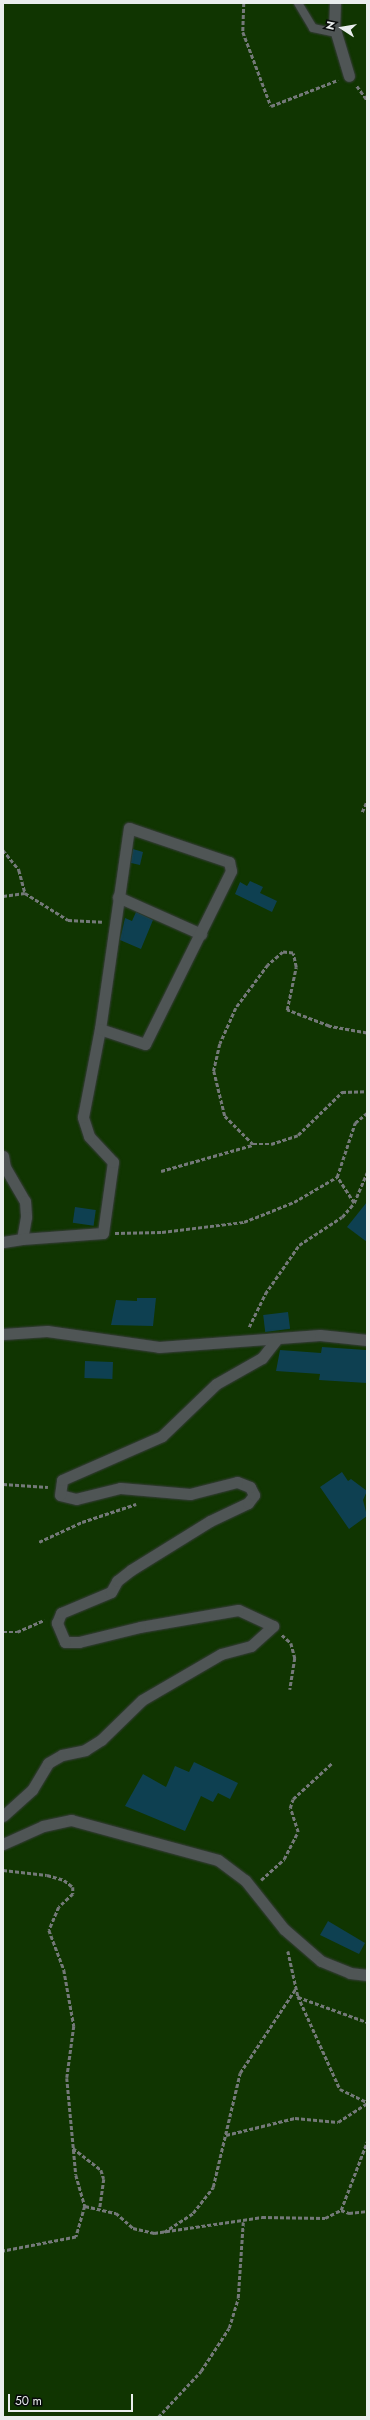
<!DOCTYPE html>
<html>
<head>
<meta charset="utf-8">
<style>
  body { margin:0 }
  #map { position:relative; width:370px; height:2420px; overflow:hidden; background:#1c2222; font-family:Jost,sans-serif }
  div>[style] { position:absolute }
  .green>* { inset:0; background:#103501; transform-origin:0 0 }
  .building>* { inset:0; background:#0e4051; transform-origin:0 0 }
  .path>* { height:2.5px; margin-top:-1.25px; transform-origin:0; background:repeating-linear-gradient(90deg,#747979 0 4px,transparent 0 6px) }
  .roads { filter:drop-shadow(0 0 1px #393d3d) drop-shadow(0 0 1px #393d3d) }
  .service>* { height:8px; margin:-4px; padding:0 4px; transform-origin:4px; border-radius:4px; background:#4f5555 }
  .minor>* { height:11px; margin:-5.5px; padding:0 5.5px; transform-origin:5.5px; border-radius:5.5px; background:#4f5555 }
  span { translate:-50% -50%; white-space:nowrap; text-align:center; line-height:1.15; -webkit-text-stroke:3px #080b0b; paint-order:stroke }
  .frame { position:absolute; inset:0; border:4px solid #e9eded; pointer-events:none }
  .north { position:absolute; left:322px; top:8px; width:40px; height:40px; -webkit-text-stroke:3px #080b0b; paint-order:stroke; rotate:282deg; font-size:11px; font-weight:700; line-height:16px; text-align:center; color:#e9eded }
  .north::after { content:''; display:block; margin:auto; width:14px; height:18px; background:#e9eded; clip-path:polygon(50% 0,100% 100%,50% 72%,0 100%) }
  .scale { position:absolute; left:8px; top:2394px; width:125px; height:18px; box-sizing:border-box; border:2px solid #e9eded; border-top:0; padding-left:5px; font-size:12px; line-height:14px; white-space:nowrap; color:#e9eded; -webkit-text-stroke:3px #080b0b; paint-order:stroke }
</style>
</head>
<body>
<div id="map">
  <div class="green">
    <div style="left:3px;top:3px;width:364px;height:2414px"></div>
  </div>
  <div class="building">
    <div style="clip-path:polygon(133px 849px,143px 852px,140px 865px,131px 863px)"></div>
    <div style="clip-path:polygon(250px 881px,263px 887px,260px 893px,277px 901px,272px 912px,235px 894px,240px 882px,247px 886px)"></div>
    <div style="clip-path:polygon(136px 912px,153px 920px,141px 949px,120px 940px,125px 918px,132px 921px)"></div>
    <div style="clip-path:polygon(367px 1202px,367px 1242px,347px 1227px)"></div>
    <div style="left:75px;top:1207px;width:21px;height:16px;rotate:8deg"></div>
    <div style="clip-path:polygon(137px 1298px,156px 1298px,153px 1326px,111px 1325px,116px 1300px,137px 1301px)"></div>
    <div style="left:288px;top:1312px;width:17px;height:25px;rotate:83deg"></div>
    <div style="clip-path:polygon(322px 1347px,366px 1350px,367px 1383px,319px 1380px,320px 1374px,276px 1371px,280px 1350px,321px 1353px)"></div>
    <div style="left:85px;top:1361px;width:28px;height:17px;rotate:2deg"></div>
    <div style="clip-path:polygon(342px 1472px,348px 1481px,351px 1479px,367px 1491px,363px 1500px,367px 1516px,349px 1529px,320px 1487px)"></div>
    <div style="clip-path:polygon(194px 1762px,238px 1783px,230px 1799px,218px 1793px,213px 1802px,201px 1796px,185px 1831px,125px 1806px,143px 1774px,166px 1787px,175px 1766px,189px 1772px)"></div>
    <div style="clip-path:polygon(328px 1921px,365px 1943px,359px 1954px,320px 1935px)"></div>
  </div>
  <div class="path">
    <div style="left:244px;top:3px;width:29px;rotate:92deg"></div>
    <div style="left:243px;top:32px;width:79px;rotate:69.3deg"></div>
    <div style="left:271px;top:106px;width:72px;rotate:-21.2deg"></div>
    <div style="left:357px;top:86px;width:17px;rotate:54deg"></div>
    <div style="left:362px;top:812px;width:12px;rotate:-66deg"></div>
    <div style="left:3px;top:850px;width:26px;rotate:51deg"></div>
    <div style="left:19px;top:870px;width:24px;rotate:75deg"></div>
    <div style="left:3px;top:896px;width:22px;rotate:-8deg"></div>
    <div style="left:25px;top:893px;width:51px;rotate:32.1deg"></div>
    <div style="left:68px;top:920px;width:34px;rotate:3deg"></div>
    <div style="left:367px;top:1033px;width:39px;rotate:-170deg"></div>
    <div style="left:329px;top:1026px;width:45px;rotate:-159.1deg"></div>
    <div style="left:287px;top:1010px;width:44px;rotate:-78.2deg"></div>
    <div style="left:296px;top:967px;width:14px;rotate:-102deg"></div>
    <div style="left:293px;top:953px;width:10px;rotate:-174deg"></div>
    <div style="left:283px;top:952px;width:20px;rotate:139deg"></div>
    <div style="left:268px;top:965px;width:54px;rotate:126.7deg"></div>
    <div style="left:236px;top:1008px;width:39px;rotate:114deg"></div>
    <div style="left:220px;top:1044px;width:28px;rotate:103deg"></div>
    <div style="left:214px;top:1071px;width:46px;rotate:76.3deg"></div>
    <div style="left:225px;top:1116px;width:40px;rotate:45deg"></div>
    <div style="left:253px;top:1144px;width:18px"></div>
    <div style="left:271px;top:1144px;width:28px;rotate:-18deg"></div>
    <div style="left:298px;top:1135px;width:62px;rotate:-44.3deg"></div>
    <div style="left:342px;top:1092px;width:25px;rotate:-2deg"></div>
    <div style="left:161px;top:1171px;width:95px;rotate:-15.9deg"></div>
    <div style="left:354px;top:1203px;width:33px;rotate:-67deg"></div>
    <div style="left:115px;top:1233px;width:47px;rotate:-1.2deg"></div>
    <div style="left:162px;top:1232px;width:83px;rotate:-7deg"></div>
    <div style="left:244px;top:1222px;width:54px;rotate:-21.8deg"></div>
    <div style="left:294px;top:1202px;width:50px;rotate:-30.2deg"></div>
    <div style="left:337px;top:1177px;width:57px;rotate:-71.6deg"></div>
    <div style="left:355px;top:1123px;width:16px;rotate:-40deg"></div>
    <div style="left:249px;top:1327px;width:37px;rotate:-64deg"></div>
    <div style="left:265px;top:1294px;width:60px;rotate:-55.2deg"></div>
    <div style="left:299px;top:1245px;width:51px;rotate:-33.1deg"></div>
    <div style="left:342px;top:1217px;width:18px;rotate:-49deg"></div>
    <div style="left:354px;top:1203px;width:31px;rotate:-123deg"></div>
    <div style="left:3px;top:1484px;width:45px;rotate:3.8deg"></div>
    <div style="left:39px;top:1542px;width:47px;rotate:-24.9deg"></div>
    <div style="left:82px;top:1522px;width:57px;rotate:-18.4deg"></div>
    <div style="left:3px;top:1632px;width:14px"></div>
    <div style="left:17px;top:1632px;width:30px;rotate:-24deg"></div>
    <div style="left:282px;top:1635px;width:12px;rotate:42deg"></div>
    <div style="left:291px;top:1643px;width:16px;rotate:75deg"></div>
    <div style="left:295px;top:1658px;width:32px;rotate:99deg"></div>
    <div style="left:3px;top:1870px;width:44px;rotate:6.5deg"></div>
    <div style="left:47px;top:1875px;width:18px;rotate:16deg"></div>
    <div style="left:64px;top:1880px;width:11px;rotate:38deg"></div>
    <div style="left:73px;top:1887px;width:7px;rotate:90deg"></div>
    <div style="left:73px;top:1894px;width:19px;rotate:137deg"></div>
    <div style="left:59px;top:1907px;width:25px;rotate:113deg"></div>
    <div style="left:49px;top:1930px;width:43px;rotate:69.4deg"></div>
    <div style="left:64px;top:1970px;width:57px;rotate:79.9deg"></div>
    <div style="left:74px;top:2026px;width:52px;rotate:97.7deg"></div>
    <div style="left:67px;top:2078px;width:97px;rotate:84.7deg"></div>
    <div style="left:76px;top:2175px;width:32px;rotate:74deg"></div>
    <div style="left:85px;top:2206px;width:32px;rotate:106deg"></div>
    <div style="left:76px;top:2237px;width:74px;rotate:169.1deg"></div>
    <div style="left:261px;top:1880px;width:31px;rotate:-42deg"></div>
    <div style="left:284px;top:1859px;width:30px;rotate:-63deg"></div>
    <div style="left:298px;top:1832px;width:25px;rotate:-108deg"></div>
    <div style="left:290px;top:1808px;width:9px;rotate:-72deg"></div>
    <div style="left:293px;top:1799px;width:53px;rotate:-42.7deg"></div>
    <div style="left:288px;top:1951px;width:46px;rotate:77.5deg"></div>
    <div style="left:298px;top:1996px;width:102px;rotate:65.7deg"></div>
    <div style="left:340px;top:2089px;width:30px;rotate:26deg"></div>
    <div style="left:298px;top:1997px;width:73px;rotate:19.9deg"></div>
    <div style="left:226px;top:2135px;width:71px;rotate:-13.8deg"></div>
    <div style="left:295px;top:2118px;width:43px;rotate:5.3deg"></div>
    <div style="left:338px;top:2122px;width:35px;rotate:-33deg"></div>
    <div style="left:73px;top:2148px;width:36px;rotate:38deg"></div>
    <div style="left:101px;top:2170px;width:9px;rotate:72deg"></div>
    <div style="left:104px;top:2179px;width:29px;rotate:98deg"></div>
    <div style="left:85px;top:2206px;width:32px;rotate:13deg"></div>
    <div style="left:116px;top:2213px;width:23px;rotate:41deg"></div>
    <div style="left:133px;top:2228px;width:22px;rotate:13deg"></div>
    <div style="left:154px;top:2233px;width:109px;rotate:-8.4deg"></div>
    <div style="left:262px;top:2217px;width:63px;rotate:0.9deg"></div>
    <div style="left:325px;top:2218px;width:18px;rotate:-27deg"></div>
    <div style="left:341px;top:2210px;width:73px;rotate:-69.1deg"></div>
    <div style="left:341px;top:2210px;width:9px;rotate:21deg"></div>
    <div style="left:349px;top:2213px;width:18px;rotate:-6deg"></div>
    <div style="left:164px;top:2232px;width:35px;rotate:-33deg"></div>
    <div style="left:193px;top:2213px;width:33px;rotate:-52deg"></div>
    <div style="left:213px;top:2187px;width:117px;rotate:-76.7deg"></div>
    <div style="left:240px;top:2073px;width:102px;rotate:-56.6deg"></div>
    <div style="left:158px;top:2417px;width:63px;rotate:-46.9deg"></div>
    <div style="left:201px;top:2371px;width:51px;rotate:-56.9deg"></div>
    <div style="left:229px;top:2328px;width:31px;rotate:-73deg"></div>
    <div style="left:238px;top:2298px;width:76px;rotate:-86.2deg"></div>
  </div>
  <div class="roads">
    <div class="service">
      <div style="left:298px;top:3px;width:29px;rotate:59deg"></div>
      <div style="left:313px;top:28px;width:24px;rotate:12deg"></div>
    </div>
    <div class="minor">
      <div style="left:335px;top:3px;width:23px;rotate:92deg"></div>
      <div style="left:334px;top:26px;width:52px;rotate:73.3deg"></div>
      <div style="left:118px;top:897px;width:91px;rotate:24deg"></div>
      <div style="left:3px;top:1156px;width:11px;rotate:80deg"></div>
      <div style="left:5px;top:1167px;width:39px;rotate:60deg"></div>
      <div style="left:25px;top:1201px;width:16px;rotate:86deg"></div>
      <div style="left:26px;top:1217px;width:22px;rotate:100deg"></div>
      <div style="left:22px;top:1239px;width:19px;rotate:171deg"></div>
      <div style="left:22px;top:1239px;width:81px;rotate:-4.2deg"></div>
      <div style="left:103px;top:1233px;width:72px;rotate:-82deg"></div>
      <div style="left:113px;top:1162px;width:35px;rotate:-133deg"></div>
      <div style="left:89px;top:1136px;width:20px;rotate:-108deg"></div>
      <div style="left:83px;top:1117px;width:90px;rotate:-79.1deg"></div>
      <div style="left:100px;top:1029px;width:203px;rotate:-81.8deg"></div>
      <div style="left:129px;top:828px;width:106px;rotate:18.8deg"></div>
      <div style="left:229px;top:862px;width:9px;rotate:77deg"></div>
      <div style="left:231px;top:871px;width:193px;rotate:116.4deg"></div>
      <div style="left:145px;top:1044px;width:47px;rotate:-161.6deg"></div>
      <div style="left:3px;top:1334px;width:44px;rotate:-3.9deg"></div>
      <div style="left:47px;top:1331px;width:113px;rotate:8.1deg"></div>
      <div style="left:159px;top:1347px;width:161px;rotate:-4.3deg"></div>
      <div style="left:320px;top:1335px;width:47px;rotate:6.1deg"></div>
      <div style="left:3px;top:1816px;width:39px;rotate:-42deg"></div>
      <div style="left:32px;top:1790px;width:31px;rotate:-59deg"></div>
      <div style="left:48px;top:1763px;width:16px;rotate:-30deg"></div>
      <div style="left:62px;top:1755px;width:24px;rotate:-12deg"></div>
      <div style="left:85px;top:1750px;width:19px;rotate:-32deg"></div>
      <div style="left:101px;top:1740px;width:57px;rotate:-44.3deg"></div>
      <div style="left:142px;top:1700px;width:91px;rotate:-30.2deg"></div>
      <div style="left:221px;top:1654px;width:31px;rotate:-15deg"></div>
      <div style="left:251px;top:1646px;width:30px;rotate:-42deg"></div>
      <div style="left:273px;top:1626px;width:38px;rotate:-155deg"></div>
      <div style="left:238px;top:1610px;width:99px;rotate:170.2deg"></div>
      <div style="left:140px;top:1627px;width:63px;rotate:166.2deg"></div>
      <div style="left:79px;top:1642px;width:14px;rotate:180deg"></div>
      <div style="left:65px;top:1642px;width:21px;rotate:-113deg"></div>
      <div style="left:57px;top:1623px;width:11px;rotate:-68deg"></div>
      <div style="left:61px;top:1613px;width:54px;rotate:-22.8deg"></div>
      <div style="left:111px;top:1592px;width:13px;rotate:-61deg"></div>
      <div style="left:117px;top:1581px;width:18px;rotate:-38deg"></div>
      <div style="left:131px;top:1570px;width:93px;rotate:-31.8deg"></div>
      <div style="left:210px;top:1521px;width:42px;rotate:-25.3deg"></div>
      <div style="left:248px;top:1503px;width:10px;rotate:-53deg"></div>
      <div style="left:254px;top:1495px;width:9px;rotate:-117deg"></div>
      <div style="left:250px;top:1487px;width:14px;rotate:-159deg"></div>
      <div style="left:237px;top:1482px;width:49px;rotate:165.7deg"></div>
      <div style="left:190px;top:1494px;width:70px;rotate:-175.1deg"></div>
      <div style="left:120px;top:1488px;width:45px;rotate:166deg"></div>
      <div style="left:76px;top:1499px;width:16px;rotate:-166deg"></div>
      <div style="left:60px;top:1495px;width:15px;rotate:-82deg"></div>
      <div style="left:62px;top:1480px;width:109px;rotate:-23.7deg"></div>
      <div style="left:162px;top:1436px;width:75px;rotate:-43.9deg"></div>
      <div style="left:216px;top:1384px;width:53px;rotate:-29.5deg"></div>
      <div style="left:262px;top:1358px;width:23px;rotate:-52deg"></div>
      <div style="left:3px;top:1844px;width:44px;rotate:-24.2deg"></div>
      <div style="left:43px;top:1826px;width:29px;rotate:-12deg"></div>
      <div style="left:71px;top:1820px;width:152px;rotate:15.2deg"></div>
      <div style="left:218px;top:1860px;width:34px;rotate:37deg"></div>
      <div style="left:245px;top:1880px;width:63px;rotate:51.5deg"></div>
      <div style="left:284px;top:1929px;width:49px;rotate:40.9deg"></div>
      <div style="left:321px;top:1961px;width:31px;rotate:22deg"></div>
      <div style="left:350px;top:1973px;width:17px;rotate:7deg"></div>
    </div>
  </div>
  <div class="frame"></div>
  <div class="north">N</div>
  <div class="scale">50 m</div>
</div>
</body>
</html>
